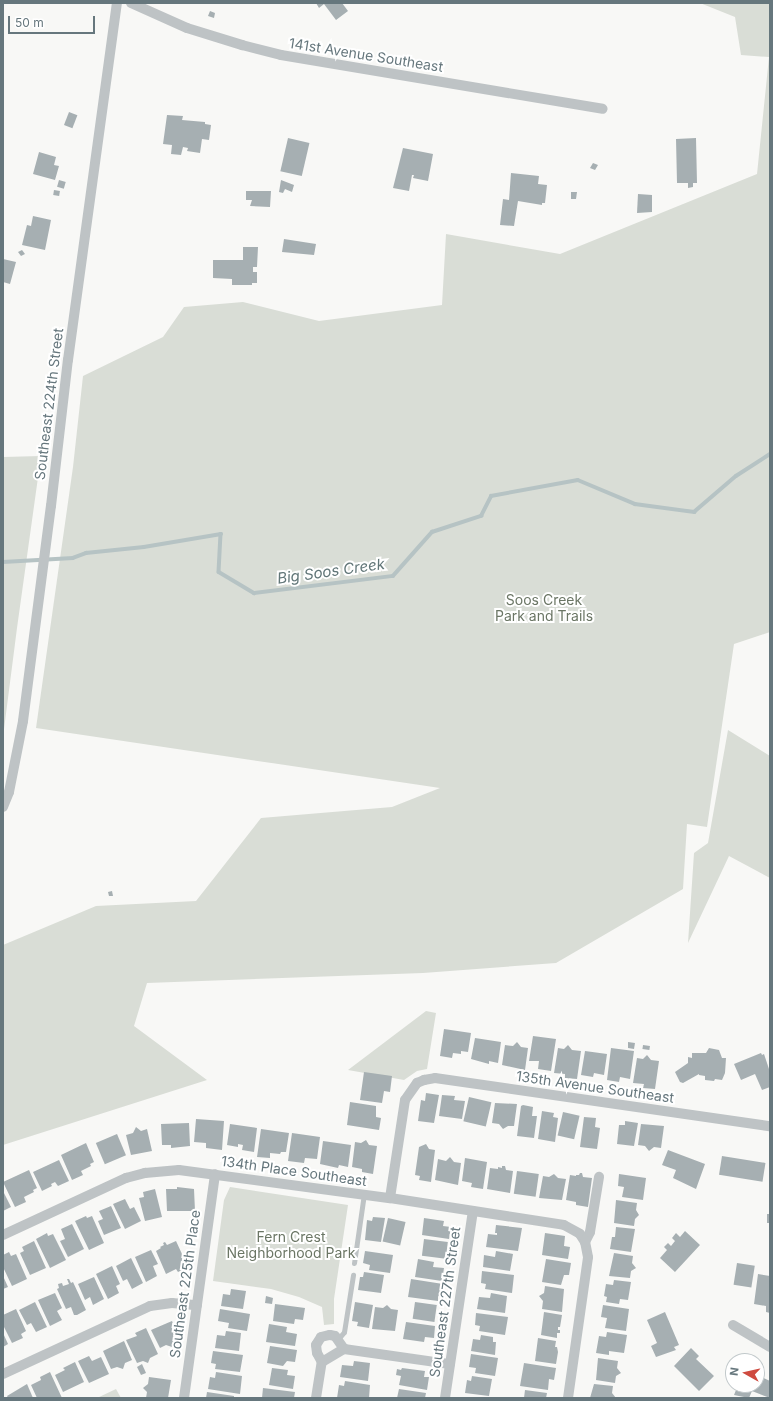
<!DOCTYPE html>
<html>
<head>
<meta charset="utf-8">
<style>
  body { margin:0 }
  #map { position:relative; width:773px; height:1401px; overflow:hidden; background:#f8f8f6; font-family:Inter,sans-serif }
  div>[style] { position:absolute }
  .green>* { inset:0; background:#d9ddd6 }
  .stream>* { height:3.5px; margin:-1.75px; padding:0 1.75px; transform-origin:1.75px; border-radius:1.75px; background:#b6c3c4 }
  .building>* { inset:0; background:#a6afb2; transform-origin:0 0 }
  .lane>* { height:5px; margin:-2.5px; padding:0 2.5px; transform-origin:2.5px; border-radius:2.5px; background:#bec3c5 }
  .street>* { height:10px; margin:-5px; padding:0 5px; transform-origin:5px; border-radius:5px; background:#bec3c5 }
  span { translate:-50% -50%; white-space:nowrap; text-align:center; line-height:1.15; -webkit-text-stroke:4px #fff; paint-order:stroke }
  .street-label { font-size:14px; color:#66777d }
  .park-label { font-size:14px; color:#6b7665 }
  .water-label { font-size:15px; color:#617678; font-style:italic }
  .frame { position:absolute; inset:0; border:4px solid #66777d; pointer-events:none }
  .north { position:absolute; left:725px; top:1353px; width:40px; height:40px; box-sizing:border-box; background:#fff; border:1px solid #c2c9cb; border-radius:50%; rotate:278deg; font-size:11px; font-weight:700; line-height:16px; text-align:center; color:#66777d }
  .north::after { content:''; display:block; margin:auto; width:14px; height:18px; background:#cf4b40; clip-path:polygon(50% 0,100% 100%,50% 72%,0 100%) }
  .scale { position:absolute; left:8px; top:16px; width:87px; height:18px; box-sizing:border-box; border:2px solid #66777d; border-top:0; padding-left:5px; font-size:12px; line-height:14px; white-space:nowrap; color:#66777d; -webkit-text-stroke:3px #fff; paint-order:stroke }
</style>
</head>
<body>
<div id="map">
  <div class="green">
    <div style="clip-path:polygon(700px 3px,770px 3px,770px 632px,734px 644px,707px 827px,687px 824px,683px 889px,556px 963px,423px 973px,147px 983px,134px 1026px,207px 1080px,3px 1145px,3px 945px,96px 906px,196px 901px,261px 818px,392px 807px,440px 788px,36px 728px,73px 467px,83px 376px,163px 337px,184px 307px,243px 302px,319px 321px,442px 305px,446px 234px,560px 254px,757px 174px,769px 57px,741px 55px,735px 17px)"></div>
    <div style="clip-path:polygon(41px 456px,17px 628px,3px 737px,3px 457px)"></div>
    <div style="clip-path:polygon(728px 730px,770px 756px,770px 878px,729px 856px,688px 943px,694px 853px,708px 843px)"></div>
    <div style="clip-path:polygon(426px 1011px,436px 1013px,427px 1069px,417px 1071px,404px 1080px,348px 1070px)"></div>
    <div style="clip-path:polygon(230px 1187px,348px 1205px,334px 1299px,334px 1324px,324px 1325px,322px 1307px,299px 1297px,271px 1289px,213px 1281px,224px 1200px)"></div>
    <div style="clip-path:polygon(116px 1389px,121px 1398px,97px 1398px)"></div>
  </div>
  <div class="stream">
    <div style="left:3px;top:562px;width:70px;rotate:-3.3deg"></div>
    <div style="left:73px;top:558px;width:14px;rotate:-21deg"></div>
    <div style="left:86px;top:553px;width:58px;rotate:-5.9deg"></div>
    <div style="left:144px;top:547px;width:78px;rotate:-9.6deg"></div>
    <div style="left:221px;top:534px;width:38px;rotate:93deg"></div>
    <div style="left:219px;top:572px;width:41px;rotate:31deg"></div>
    <div style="left:254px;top:593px;width:140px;rotate:-7deg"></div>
    <div style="left:393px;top:576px;width:59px;rotate:-48.4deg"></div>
    <div style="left:432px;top:532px;width:52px;rotate:-18.1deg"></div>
    <div style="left:481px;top:516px;width:22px;rotate:-63deg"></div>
    <div style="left:491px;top:496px;width:88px;rotate:-10.4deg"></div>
    <div style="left:578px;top:480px;width:62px;rotate:22.8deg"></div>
    <div style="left:635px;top:504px;width:60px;rotate:7.7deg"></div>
    <div style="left:694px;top:512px;width:55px;rotate:-40.6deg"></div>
    <div style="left:736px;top:476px;width:40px;rotate:-32.9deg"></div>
  </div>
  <div class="building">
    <div style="clip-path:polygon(316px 3px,342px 3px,348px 11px,336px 20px,324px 4px,319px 8px)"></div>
    <div style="clip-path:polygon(210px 11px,215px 13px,214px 18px,208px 16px)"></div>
    <div style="left:69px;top:112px;width:9px;height:14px;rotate:21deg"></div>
    <div style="clip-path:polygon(167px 115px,183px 116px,182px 120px,205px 122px,205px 124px,211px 125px,209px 140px,202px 139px,200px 153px,187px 151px,188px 148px,183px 147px,181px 155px,171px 154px,172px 145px,163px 144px)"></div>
    <div style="left:288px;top:138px;width:22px;height:34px;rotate:13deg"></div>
    <div style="clip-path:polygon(696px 138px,697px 183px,693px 183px,693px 187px,688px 188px,688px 183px,677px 183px,676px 139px)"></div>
    <div style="clip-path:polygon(403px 148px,433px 154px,428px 181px,413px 178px,414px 175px,412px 175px,409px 191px,393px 188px)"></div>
    <div style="clip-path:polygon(39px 152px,56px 157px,54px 165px,59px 166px,55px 180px,33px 174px)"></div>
    <div style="clip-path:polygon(593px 163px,598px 165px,595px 170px,590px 168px)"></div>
    <div style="clip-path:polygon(511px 173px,539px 176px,538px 184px,547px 185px,545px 203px,542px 203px,542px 205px,518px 201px,514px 226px,500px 225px,503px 199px,509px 200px)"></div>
    <div style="left:59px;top:180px;width:7px;height:7px;rotate:16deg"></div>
    <div style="clip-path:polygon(281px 180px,294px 185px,292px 192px,285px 189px,283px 193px,279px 192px)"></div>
    <div style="left:54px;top:190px;width:6px;height:5px;rotate:9deg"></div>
    <div style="clip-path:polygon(246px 191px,271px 191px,270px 207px,250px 206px,252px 200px,246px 200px)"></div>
    <div style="clip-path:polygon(571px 192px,577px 192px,576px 199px,571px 199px)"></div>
    <div style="clip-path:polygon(638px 194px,652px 195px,652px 212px,637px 213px)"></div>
    <div style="clip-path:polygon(33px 216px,51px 220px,45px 250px,22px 245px,27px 225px,31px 226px)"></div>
    <div style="clip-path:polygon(284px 239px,316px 244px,314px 255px,282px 252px)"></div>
    <div style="clip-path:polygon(243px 247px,258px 247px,257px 267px,253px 267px,253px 272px,257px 272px,257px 283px,252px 283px,252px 285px,232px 285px,232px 279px,213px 278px,213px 260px,243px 260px)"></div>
    <div style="clip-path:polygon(22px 250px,25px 254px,21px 256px,18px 252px)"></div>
    <div style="clip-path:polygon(3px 259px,16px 262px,10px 284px,3px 282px)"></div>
    <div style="clip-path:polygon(112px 891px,113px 896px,109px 896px,108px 892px)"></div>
    <div style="clip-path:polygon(444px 1029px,471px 1033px,468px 1052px,461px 1051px,461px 1054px,453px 1053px,452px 1058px,440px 1056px)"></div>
    <div style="clip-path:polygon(533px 1036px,556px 1039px,551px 1071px,538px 1069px,539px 1061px,529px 1061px)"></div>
    <div style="clip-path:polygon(475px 1038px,501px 1042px,498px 1063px,489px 1061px,489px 1064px,471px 1059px)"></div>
    <div style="clip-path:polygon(517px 1042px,521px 1047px,528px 1048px,525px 1070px,502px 1065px,505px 1045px,513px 1046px)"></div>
    <div style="clip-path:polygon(628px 1042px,635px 1043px,634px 1049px,628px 1048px)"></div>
    <div style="clip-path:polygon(568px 1045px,572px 1050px,581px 1051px,577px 1079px,565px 1078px,565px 1074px,554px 1073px,558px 1048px,564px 1049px)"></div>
    <div style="left:643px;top:1045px;width:7px;height:4px;rotate:8deg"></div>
    <div style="clip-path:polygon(611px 1048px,634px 1051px,630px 1079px,620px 1077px,619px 1082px,607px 1080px)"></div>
    <div style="clip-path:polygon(709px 1048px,719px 1050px,722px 1058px,726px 1058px,725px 1073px,722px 1080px,715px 1079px,714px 1081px,705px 1080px,705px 1076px,699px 1075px,699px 1074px,683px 1083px,680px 1082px,675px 1072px,688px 1063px,688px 1057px,692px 1058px,692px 1053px,706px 1053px)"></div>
    <div style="clip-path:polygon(585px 1051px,607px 1054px,604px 1075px,594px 1073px,593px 1077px,581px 1075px)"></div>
    <div style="clip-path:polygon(761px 1053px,762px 1055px,764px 1054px,770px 1072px,770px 1087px,762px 1090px,755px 1074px,741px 1080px,734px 1064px)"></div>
    <div style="clip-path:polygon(647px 1055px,651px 1060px,659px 1061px,655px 1089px,643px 1088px,644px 1084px,633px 1083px,637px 1058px,643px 1059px)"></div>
    <div style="clip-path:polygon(364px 1072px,392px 1076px,390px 1092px,384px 1091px,382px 1103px,360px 1100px)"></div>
    <div style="clip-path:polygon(426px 1093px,439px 1095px,434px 1123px,418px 1121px,421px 1100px,425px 1101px)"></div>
    <div style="clip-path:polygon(442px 1095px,455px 1096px,454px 1100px,465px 1101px,462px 1119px,439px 1116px)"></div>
    <div style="left:469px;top:1097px;width:23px;height:25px;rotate:13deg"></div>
    <div style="clip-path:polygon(350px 1102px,376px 1106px,376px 1117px,381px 1118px,379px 1130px,347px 1125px)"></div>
    <div style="clip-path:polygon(495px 1103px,517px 1104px,514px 1126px,508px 1126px,503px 1129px,499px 1124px,492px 1123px)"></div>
    <div style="clip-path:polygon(523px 1105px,533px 1107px,532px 1116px,537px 1116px,534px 1138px,517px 1136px,521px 1106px)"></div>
    <div style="clip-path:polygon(542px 1111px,554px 1113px,553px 1117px,558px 1118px,555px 1142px,538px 1139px)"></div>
    <div style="left:563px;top:1112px;width:17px;height:24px;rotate:13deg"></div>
    <div style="clip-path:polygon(584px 1117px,596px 1118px,595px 1127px,600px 1128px,597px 1149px,580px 1147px)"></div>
    <div style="clip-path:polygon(196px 1119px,224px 1121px,222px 1150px,206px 1148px,206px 1143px,194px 1142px)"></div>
    <div style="clip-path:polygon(625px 1121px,638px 1123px,634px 1146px,617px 1144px,619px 1125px,625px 1125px)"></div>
    <div style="clip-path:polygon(189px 1123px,190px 1146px,171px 1148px,171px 1145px,162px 1145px,161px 1124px)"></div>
    <div style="clip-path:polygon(230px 1124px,257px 1128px,254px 1152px,242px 1150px,243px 1145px,238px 1144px,238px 1147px,227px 1145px)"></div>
    <div style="clip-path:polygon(641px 1124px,664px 1126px,661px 1148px,654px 1147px,649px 1151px,645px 1146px,638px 1145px)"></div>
    <div style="clip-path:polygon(136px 1127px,141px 1131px,147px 1129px,152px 1151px,131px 1155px,126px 1135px,133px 1133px)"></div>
    <div style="clip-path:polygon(261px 1129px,289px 1133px,286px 1152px,281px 1152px,280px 1154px,270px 1153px,270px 1158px,257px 1157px)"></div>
    <div style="clip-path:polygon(292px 1133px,320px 1137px,317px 1159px,305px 1158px,304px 1163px,288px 1161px)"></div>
    <div style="left:117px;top:1134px;width:23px;height:23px;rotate:67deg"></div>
    <div style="clip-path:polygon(366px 1140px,369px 1145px,377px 1146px,373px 1174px,362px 1172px,362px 1169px,352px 1167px,355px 1142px,361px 1143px)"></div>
    <div style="clip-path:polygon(323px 1141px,351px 1145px,348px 1167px,339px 1165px,338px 1168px,320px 1164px)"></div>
    <div style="clip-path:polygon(86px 1143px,94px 1162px,90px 1164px,91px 1166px,81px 1171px,83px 1175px,72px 1180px,61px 1155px)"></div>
    <div style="clip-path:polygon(426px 1144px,429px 1149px,435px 1150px,431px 1182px,419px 1180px,420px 1176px,415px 1175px,419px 1147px)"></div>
    <div style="clip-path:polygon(668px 1150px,705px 1164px,696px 1189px,673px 1178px,676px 1170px,662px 1165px)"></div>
    <div style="left:722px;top:1156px;width:44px;height:19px;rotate:9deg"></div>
    <div style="clip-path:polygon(450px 1157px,454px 1162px,461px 1163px,458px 1185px,435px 1180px,438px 1159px,446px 1161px)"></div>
    <div style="clip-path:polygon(465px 1158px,487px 1162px,483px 1189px,471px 1187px,472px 1183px,462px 1181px)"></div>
    <div style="clip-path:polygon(59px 1160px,69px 1181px,58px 1186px,55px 1182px,51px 1184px,52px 1186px,42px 1191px,33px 1172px)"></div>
    <div style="clip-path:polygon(502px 1166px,505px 1166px,506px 1170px,513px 1171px,510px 1193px,487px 1189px,490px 1168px,498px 1169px,498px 1167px,502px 1168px)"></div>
    <div style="clip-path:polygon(29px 1170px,37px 1188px,33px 1190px,34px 1192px,24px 1197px,26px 1202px,15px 1207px,3px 1182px)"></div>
    <div style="left:517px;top:1171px;width:22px;height:23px;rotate:8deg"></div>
    <div style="clip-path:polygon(580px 1173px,582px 1173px,583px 1177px,592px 1178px,588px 1207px,576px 1205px,576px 1202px,566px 1200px,570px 1175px,576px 1176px,576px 1175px,579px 1175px)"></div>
    <div style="clip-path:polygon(554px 1174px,558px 1178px,566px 1179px,562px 1200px,539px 1198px,543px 1176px,549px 1177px)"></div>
    <div style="clip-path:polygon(619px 1174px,646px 1178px,643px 1200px,622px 1197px,624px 1187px,618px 1186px)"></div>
    <div style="clip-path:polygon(177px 1187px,194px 1189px,195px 1211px,167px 1211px,166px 1189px,177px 1189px)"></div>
    <div style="clip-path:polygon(155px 1189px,162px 1217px,145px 1221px,139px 1198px,144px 1197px,143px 1192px)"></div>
    <div style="clip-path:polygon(3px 1191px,11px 1207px,3px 1211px)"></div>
    <div style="clip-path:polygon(125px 1199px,130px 1209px,134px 1207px,141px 1221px,125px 1229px,113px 1204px)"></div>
    <div style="clip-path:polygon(616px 1200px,637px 1203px,636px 1210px,639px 1215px,635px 1219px,634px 1226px,614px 1223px)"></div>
    <div style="clip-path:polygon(111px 1206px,121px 1228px,104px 1235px,98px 1221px,103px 1219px,99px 1211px)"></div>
    <div style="left:767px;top:1214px;width:3px;height:9px"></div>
    <div style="clip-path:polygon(86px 1216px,87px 1218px,92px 1216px,104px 1243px,89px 1250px,75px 1221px)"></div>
    <div style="clip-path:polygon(373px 1217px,385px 1218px,381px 1242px,365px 1240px,367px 1220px,372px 1221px)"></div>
    <div style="left:388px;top:1218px;width:18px;height:24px;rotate:13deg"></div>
    <div style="clip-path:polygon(424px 1218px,444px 1221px,443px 1226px,451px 1227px,449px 1239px,422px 1235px)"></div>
    <div style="clip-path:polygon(72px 1224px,84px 1249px,68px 1257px,60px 1241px,65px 1239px,61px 1229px)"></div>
    <div style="clip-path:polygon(496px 1225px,522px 1228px,518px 1251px,486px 1247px,488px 1234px,497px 1235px,497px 1233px,495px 1233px)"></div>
    <div style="clip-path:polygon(616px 1227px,635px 1229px,631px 1252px,610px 1249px,612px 1237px,615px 1237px)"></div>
    <div style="clip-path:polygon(685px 1231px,700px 1245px,675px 1272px,660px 1258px,667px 1250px,664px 1247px,668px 1243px,671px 1246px,675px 1241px,672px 1238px,676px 1233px,680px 1237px)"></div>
    <div style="clip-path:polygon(47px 1233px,48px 1236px,53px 1234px,66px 1260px,50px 1268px,36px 1239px)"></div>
    <div style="clip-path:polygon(545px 1233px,565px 1236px,564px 1246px,570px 1247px,568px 1259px,542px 1255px)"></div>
    <div style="left:424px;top:1239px;width:24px;height:17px;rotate:7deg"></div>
    <div style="clip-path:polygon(34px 1241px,46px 1268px,30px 1275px,20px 1253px,24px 1251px,22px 1247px)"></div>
    <div style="clip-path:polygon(176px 1241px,188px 1267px,178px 1272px,176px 1269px,166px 1274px,156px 1251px,161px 1248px,160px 1247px,164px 1245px,163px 1243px,165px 1242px,167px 1245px)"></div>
    <div style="clip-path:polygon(151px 1250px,158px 1264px,153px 1266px,157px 1276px,146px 1282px,135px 1257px)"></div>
    <div style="clip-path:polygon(365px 1251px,393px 1255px,390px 1273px,369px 1270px,370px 1265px,363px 1263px)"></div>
    <div style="clip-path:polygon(496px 1251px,513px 1254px,510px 1271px,483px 1267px,484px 1255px,495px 1257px)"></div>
    <div style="clip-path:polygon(9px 1252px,11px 1256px,16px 1254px,27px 1279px,12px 1286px,3px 1267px,3px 1255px)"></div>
    <div style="clip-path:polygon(614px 1253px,633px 1256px,632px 1263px,636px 1268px,631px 1271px,630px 1278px,609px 1276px)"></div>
    <div style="clip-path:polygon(131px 1258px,143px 1283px,132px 1289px,127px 1279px,123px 1281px,116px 1266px)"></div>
    <div style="clip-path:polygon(418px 1259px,434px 1262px,433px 1267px,444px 1268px,442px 1281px,415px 1277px)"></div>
    <div style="clip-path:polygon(546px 1259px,571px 1263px,569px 1275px,564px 1275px,561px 1285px,542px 1282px)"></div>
    <div style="left:737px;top:1263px;width:18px;height:22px;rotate:9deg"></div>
    <div style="clip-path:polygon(112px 1266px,120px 1284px,116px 1286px,119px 1293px,108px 1299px,96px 1274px)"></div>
    <div style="clip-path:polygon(482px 1271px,514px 1275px,512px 1293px,485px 1289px,486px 1284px,481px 1283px)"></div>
    <div style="clip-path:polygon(364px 1272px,384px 1275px,381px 1293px,358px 1290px,360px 1277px,363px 1277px)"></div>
    <div style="clip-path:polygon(758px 1274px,770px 1276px,770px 1313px,766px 1312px,766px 1306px,754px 1304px)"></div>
    <div style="clip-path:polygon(3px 1276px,8px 1287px,3px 1289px)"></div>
    <div style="clip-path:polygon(94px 1277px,104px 1299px,93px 1305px,90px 1297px,85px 1300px,78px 1284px)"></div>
    <div style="clip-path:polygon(67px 1279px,69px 1279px,71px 1283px,73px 1282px,86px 1310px,77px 1315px,74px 1315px,71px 1307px,66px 1309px,57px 1289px,59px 1288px,58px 1284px,62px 1283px,63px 1286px,69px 1284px)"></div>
    <div style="clip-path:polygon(411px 1279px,443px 1284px,441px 1297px,438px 1296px,438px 1301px,408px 1297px)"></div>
    <div style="clip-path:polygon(614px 1280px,631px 1282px,628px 1300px,620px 1299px,619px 1304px,606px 1302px,607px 1297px,604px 1296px,606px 1284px,613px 1285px)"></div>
    <div style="clip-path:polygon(545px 1286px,564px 1289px,562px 1312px,542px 1309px,543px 1301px,539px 1296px,544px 1293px)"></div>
    <div style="clip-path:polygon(231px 1289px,246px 1291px,243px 1309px,221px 1306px,223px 1294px,230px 1295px)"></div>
    <div style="clip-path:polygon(55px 1293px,62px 1308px,57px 1311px,62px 1320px,50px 1326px,38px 1300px)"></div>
    <div style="clip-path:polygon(491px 1293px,507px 1296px,505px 1313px,477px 1309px,479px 1297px,490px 1298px)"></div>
    <div style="clip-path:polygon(266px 1296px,273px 1298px,272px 1304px,265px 1303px)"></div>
    <div style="clip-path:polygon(35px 1302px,47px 1327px,36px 1332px,31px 1323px,27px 1325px,19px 1310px)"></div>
    <div style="clip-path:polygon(355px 1302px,373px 1305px,369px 1328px,357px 1326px,358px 1322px,352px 1321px)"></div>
    <div style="left:415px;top:1302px;width:22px;height:17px;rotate:8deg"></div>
    <div style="clip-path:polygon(275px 1304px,305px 1308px,303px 1320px,295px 1319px,294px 1324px,273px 1321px)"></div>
    <div style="clip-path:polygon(387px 1305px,391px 1309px,398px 1310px,395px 1331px,372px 1329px,375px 1307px,383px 1308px)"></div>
    <div style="clip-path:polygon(603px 1305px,629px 1309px,626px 1331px,605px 1328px,607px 1318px,601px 1317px)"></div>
    <div style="clip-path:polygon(16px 1309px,26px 1331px,21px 1334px,23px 1338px,12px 1343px,3px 1325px,3px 1315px)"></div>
    <div style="clip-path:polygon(220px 1309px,250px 1314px,247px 1331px,228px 1328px,229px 1323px,218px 1321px)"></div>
    <div style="clip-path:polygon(544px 1312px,562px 1315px,560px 1327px,558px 1327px,558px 1330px,560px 1330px,560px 1333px,557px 1333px,557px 1338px,541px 1335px)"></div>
    <div style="clip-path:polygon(665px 1312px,679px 1345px,674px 1347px,676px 1350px,656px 1357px,651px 1346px,657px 1343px,647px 1320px)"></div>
    <div style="clip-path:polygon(476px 1313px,508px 1317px,505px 1335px,479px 1331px,480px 1326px,475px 1325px)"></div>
    <div style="clip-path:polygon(172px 1321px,180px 1339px,174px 1342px,172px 1347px,166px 1345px,160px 1348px,151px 1330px)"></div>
    <div style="clip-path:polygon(406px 1322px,435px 1326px,434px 1338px,425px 1337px,424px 1342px,403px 1339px)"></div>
    <div style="clip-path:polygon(269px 1324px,287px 1327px,286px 1332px,297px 1334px,295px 1346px,266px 1342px)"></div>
    <div style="clip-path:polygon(146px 1328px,158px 1354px,150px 1358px,148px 1363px,143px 1361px,137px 1363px,126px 1340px,137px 1336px,135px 1333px)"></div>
    <div style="clip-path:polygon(226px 1331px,241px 1333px,239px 1351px,215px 1348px,217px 1335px,225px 1336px)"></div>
    <div style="clip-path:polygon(607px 1332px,627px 1335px,624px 1353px,609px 1351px,609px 1355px,596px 1353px,599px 1336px,606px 1337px)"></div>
    <div style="clip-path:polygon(3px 1333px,8px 1344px,3px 1347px)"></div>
    <div style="clip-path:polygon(481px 1335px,493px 1337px,493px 1342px,496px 1342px,495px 1355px,471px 1351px,473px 1339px,480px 1340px)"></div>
    <div style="clip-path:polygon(538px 1338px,556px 1341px,555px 1347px,557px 1347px,558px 1352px,556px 1364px,535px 1361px)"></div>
    <div style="clip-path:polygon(124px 1341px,132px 1360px,125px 1363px,123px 1369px,117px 1367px,111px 1369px,103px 1351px)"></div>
    <div style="clip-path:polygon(270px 1346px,297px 1350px,295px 1362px,287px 1361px,283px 1366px,267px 1363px)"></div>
    <div style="clip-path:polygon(691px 1348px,699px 1356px,696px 1359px,714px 1376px,699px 1391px,674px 1366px)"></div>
    <div style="clip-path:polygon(213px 1351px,243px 1355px,240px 1372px,215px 1369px,216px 1364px,211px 1363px)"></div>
    <div style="clip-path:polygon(471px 1354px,498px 1358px,495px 1376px,475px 1373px,476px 1368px,469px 1367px)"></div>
    <div style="clip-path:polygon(89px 1356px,92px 1361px,101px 1357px,109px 1374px,89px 1383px,78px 1361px)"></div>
    <div style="clip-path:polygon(598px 1358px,618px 1361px,617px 1368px,621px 1373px,616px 1376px,615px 1383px,596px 1380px)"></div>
    <div style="clip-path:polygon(354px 1361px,370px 1363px,368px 1381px,340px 1377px,342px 1365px,353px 1366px)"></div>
    <div style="clip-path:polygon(75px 1362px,84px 1382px,63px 1392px,55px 1375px,65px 1370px,63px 1368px)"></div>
    <div style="clip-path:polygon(524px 1363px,556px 1368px,554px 1380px,549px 1379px,548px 1390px,520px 1386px)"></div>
    <div style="clip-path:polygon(142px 1364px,146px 1373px,141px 1375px,137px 1367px)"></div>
    <div style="clip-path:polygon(272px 1368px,288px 1370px,287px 1375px,295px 1376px,293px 1389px,269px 1385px)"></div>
    <div style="clip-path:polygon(402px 1368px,425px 1371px,424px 1377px,429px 1377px,427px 1390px,399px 1385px,401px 1376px,396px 1375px,397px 1369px,401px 1370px)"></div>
    <div style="clip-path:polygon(50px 1372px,62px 1398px,37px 1398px,31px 1385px,41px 1380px,40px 1377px)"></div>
    <div style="clip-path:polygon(216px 1372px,242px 1376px,240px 1394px,208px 1389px,210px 1377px,215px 1378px)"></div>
    <div style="clip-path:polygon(757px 1375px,770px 1381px,770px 1398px,752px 1391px,749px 1398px,734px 1395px,738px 1385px,757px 1385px)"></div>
    <div style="clip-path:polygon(472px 1376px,492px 1379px,489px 1396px,465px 1393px,467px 1380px,471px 1381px)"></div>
    <div style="clip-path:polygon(149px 1377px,171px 1380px,168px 1398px,146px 1398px,147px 1392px,143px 1388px,148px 1384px)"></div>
    <div style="clip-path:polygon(345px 1381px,370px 1385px,369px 1398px,337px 1398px,339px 1385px,344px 1386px)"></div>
    <div style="clip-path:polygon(27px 1384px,33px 1398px,8px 1398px,7px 1396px)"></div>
    <div style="clip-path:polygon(594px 1384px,613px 1386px,612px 1393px,616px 1398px,590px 1398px)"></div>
    <div style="clip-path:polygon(263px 1388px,295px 1392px,294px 1398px,262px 1398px)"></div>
    <div style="clip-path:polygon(399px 1389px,426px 1393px,425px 1398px,397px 1398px)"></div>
    <div style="clip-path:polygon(525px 1390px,547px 1393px,546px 1398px,524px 1398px)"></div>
    <div style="clip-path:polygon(207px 1392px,234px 1396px,234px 1398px,206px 1398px)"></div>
  </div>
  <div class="lane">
    <div style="left:354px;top:1263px;width:70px;rotate:-81.8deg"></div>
    <div style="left:338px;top:1339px;width:9px;rotate:-49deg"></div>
    <div style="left:344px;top:1332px;width:58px;rotate:-81deg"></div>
  </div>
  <div class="street">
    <div style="left:131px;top:3px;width:61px;rotate:24.1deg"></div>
    <div style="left:187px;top:28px;width:58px;rotate:17.2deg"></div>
    <div style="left:242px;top:45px;width:40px;rotate:14.4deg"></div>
    <div style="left:281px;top:55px;width:326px;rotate:9.5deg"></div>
    <div style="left:3px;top:807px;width:16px;rotate:-68deg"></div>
    <div style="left:9px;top:792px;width:72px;rotate:-78.8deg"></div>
    <div style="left:23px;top:721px;width:217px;rotate:-82.6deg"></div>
    <div style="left:51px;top:506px;width:147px;rotate:-83.4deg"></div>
    <div style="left:68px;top:360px;width:360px;rotate:-82.2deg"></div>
    <div style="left:390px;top:1198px;width:99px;rotate:-81.3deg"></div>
    <div style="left:405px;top:1100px;width:21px;rotate:-55deg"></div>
    <div style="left:417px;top:1083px;width:8px;rotate:-23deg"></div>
    <div style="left:424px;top:1080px;width:11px;rotate:-10deg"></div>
    <div style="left:435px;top:1078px;width:338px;rotate:8.2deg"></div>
    <div style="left:3px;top:1235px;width:136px;rotate:-24.9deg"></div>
    <div style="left:126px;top:1178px;width:20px;rotate:-15deg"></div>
    <div style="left:145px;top:1173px;width:34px;rotate:-5deg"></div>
    <div style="left:179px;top:1170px;width:213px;rotate:7.6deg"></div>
    <div style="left:390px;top:1198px;width:176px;rotate:8.8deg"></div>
    <div style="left:564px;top:1225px;width:18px;rotate:29deg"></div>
    <div style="left:580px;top:1234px;width:9px;rotate:58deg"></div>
    <div style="left:733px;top:1325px;width:43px;rotate:30.7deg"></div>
    <div style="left:322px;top:1362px;width:26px;rotate:-31deg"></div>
    <div style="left:344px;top:1349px;width:107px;rotate:8.1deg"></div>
    <div style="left:322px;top:1362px;width:10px;rotate:-119deg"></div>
    <div style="left:317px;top:1353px;width:8px;rotate:-97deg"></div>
    <div style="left:316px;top:1345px;width:9px;rotate:-58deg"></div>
    <div style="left:321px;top:1337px;width:9px;rotate:-13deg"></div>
    <div style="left:330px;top:1335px;width:5px;rotate:11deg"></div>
    <div style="left:335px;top:1336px;width:16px;rotate:55deg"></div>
    <div style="left:3px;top:1374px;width:162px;rotate:-24.8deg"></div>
    <div style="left:150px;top:1306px;width:22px;rotate:-8deg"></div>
    <div style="left:172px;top:1303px;width:25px;rotate:5deg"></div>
    <div style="left:184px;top:1398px;width:226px;rotate:-82.1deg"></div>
    <div style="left:316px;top:1398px;width:36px;rotate:-81deg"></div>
    <div style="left:445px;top:1398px;width:189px;rotate:-81.5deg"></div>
    <div style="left:568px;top:1398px;width:142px;rotate:-81.9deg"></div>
    <div style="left:588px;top:1257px;width:15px;rotate:-101deg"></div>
    <div style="left:585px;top:1242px;width:11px;rotate:-63deg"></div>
    <div style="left:590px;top:1232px;width:56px;rotate:-80.7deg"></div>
  </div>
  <div class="street-label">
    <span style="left:366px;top:55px;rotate:9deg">141st Avenue Southeast</span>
    <span style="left:49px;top:404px;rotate:-83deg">Southeast 224th Street</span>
    <span style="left:595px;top:1087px;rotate:8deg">135th Avenue Southeast</span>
    <span style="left:294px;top:1171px;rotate:8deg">134th Place Southeast</span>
    <span style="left:185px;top:1284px;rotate:-82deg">Southeast 225th Place</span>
    <span style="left:445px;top:1302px;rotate:-82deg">Southeast 227th Street</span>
  </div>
  <div class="park-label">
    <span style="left:544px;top:608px">Soos Creek<br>Park and Trails</span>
    <span style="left:291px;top:1245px">Fern Crest<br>Neighborhood Park</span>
  </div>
  <div class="water-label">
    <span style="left:331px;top:571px;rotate:-8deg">Big Soos Creek</span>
  </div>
  <div class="frame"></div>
  <div class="north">N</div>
  <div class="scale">50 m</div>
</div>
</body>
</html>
